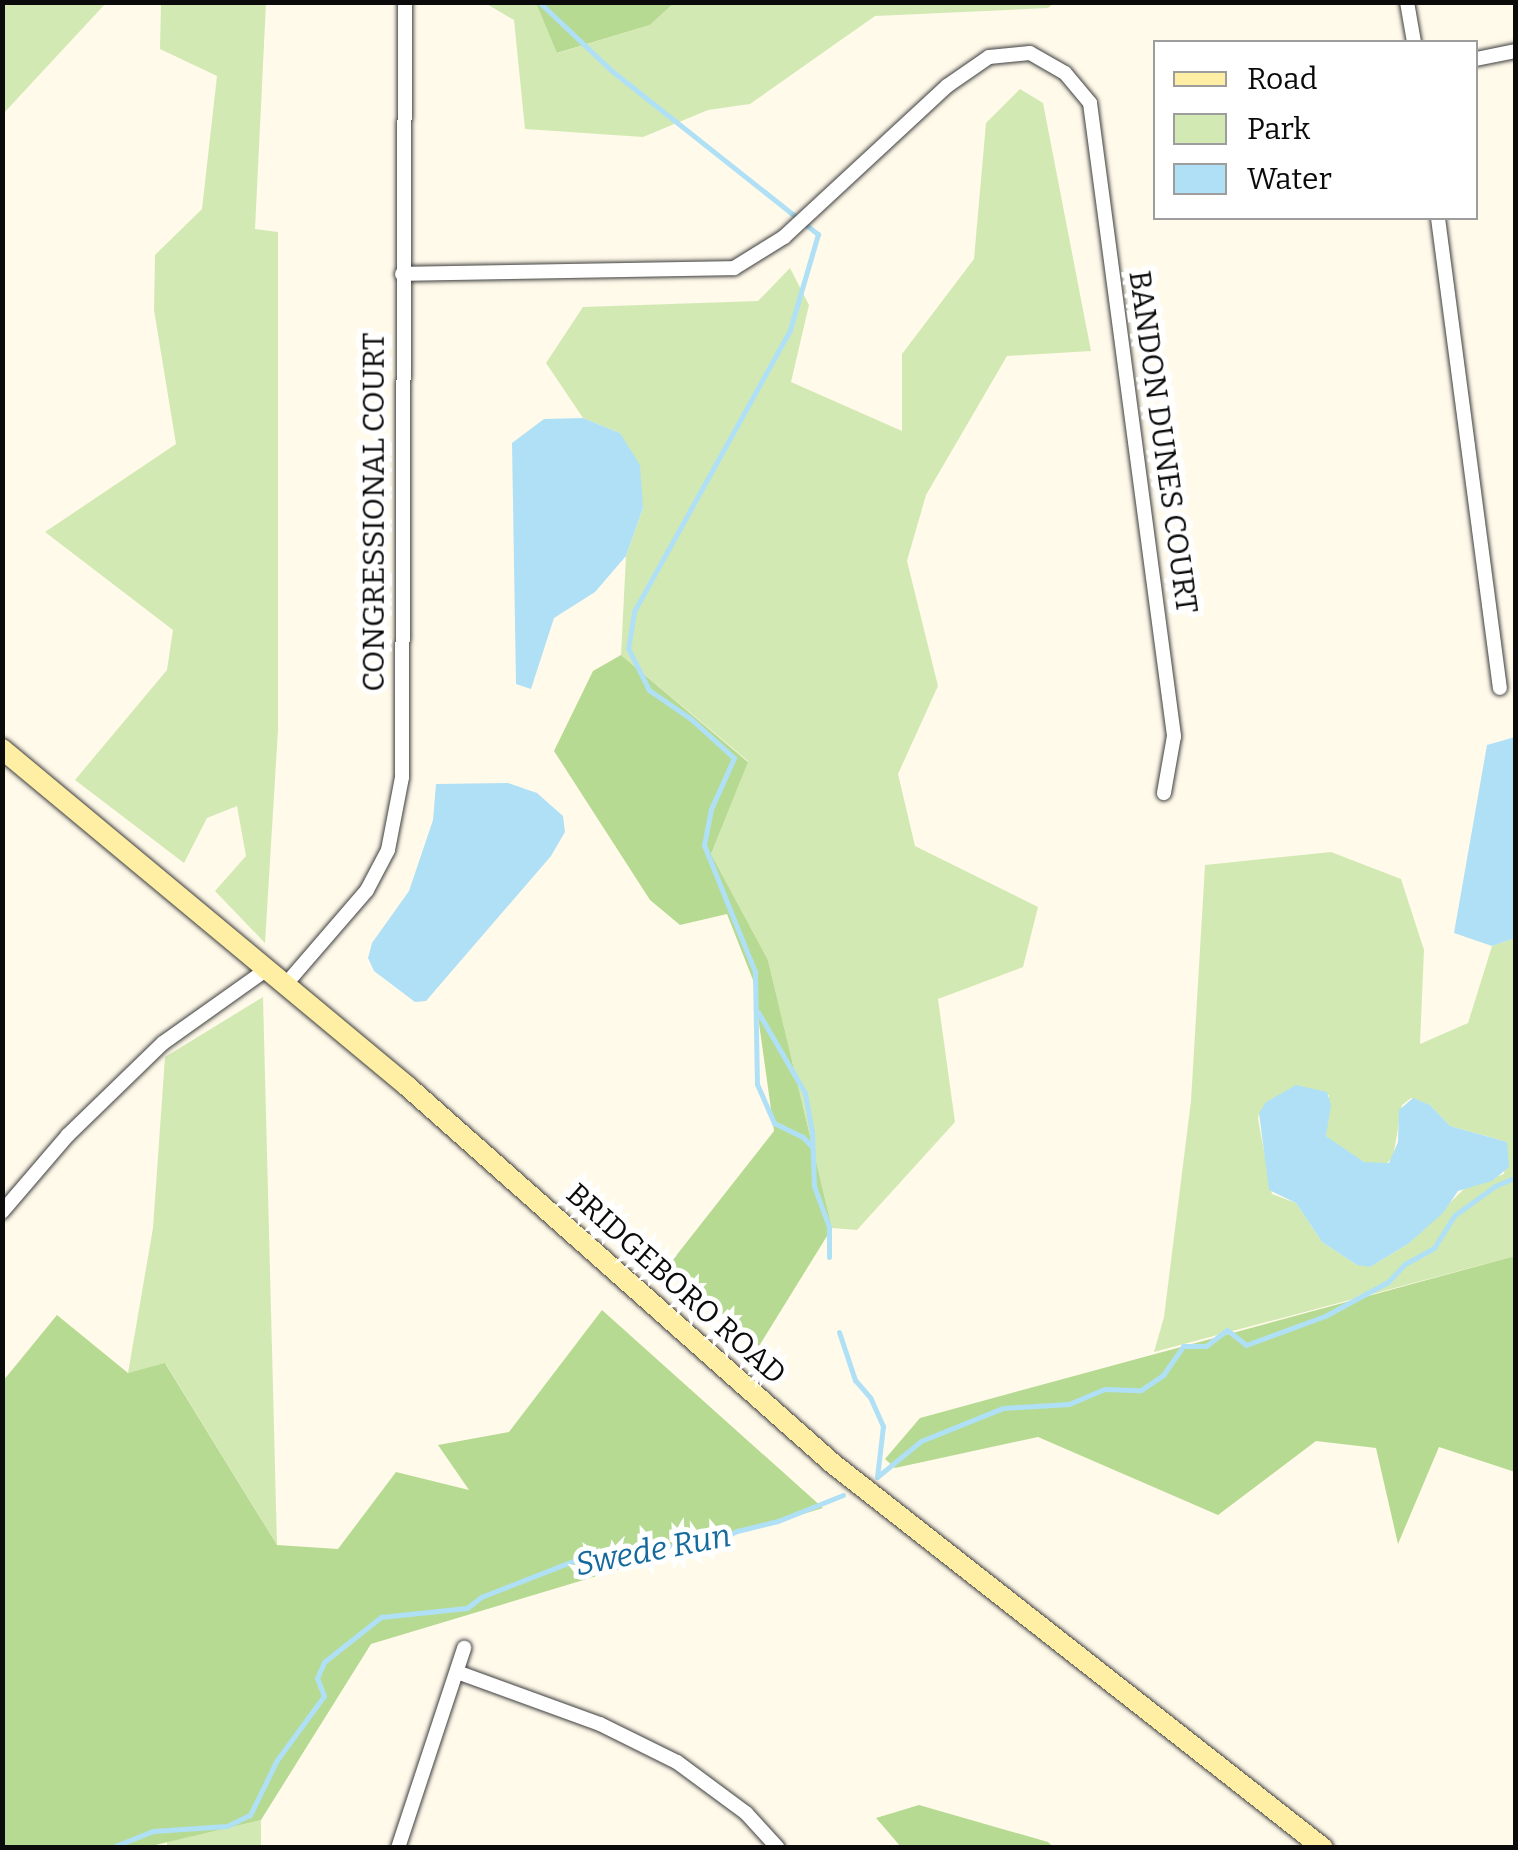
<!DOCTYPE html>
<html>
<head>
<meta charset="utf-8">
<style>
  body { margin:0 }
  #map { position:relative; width:1518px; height:1850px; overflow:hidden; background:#fffaea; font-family:Bitter,serif }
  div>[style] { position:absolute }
  .green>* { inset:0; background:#d3e9b4 }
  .forest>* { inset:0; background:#b7da93 }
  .water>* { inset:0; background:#afe0f6 }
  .stream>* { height:5px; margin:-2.5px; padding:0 2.5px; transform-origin:2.5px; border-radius:2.5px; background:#afe0f6 }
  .roads { filter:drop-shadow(0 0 2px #3e3e3e) drop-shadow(0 0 2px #3e3e3e) }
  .street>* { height:14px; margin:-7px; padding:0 7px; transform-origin:7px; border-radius:7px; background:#fff }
  .secondary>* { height:20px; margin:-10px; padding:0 10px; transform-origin:10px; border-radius:10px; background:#ffefa5 }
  span { translate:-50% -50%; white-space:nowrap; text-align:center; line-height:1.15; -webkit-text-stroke:10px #fff; paint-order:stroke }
  .street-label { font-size:30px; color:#0b0b0b }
  .water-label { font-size:32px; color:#156a9d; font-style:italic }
  .frame { position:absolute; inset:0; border:5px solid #0b0b0b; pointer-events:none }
  .legend { position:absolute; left:1153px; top:40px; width:325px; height:180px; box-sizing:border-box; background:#fff; border:2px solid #9d9d9d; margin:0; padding:12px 18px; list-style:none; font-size:30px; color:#0b0b0b }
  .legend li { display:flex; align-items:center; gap:20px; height:50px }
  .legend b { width:50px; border:2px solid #9d9d9d }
</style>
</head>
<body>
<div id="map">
  <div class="green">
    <div style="clip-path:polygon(3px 2px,106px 3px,3px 114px,2px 3px)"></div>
    <div style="clip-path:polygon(161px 3px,266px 3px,255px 229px,278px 232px,278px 730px,265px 943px,215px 891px,246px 856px,237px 806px,207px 818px,184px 863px,75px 780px,167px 670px,173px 630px,45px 532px,176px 444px,154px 310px,155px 255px,202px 209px,217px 76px,160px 49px)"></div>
    <div style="clip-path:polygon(485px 3px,536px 3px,558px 53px,650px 25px,674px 3px,1054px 3px,1048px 8px,875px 16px,750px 104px,708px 110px,643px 137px,525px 129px,514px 20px)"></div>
    <div style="clip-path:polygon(1020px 89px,1043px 103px,1091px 351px,1007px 356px,926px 495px,907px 561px,938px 686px,898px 774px,915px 846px,1038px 907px,1023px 967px,938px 999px,955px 1122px,857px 1230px,832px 1228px,768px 960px,711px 854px,748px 761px,621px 655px,626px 556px,643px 508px,620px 433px,583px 418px,546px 363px,583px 307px,758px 301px,790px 268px,809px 305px,791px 382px,902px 431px,902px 354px,974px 259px,986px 123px)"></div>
    <div style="clip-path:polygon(evenodd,1331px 852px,1401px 879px,1424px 950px,1420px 1044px,1468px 1023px,1492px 946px,1515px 938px,1515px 1256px,1154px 1352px,1164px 1317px,1191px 1101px,1205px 865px,1331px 852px,1291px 1090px,1329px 1095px,1326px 1136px,1351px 1156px,1374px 1166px,1384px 1166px,1393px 1157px,1402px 1105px,1411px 1098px,1430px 1105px,1450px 1126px,1507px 1142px,1504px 1174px,1466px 1187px,1408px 1244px,1375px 1264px,1357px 1265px,1322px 1242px,1296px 1203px,1272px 1194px,1258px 1119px,1259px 1113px,1291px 1090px)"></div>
    <div style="clip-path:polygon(263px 997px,277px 1545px,166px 1364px,128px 1373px,153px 1228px,165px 1057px)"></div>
    <div style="clip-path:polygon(261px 1820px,261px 1847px,167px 1847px,167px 1842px)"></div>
  </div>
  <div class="forest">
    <div style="clip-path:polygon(536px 3px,674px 3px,650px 25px,557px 53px)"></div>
    <div style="clip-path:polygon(621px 655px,748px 762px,711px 854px,768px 960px,832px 1228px,759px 1346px,668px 1266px,774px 1131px,753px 980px,727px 914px,680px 925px,650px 900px,554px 751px,593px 671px)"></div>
    <div style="clip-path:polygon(1515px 1256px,1515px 1472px,1439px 1447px,1398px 1544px,1376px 1448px,1316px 1441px,1218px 1515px,1038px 1437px,895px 1468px,885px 1459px,920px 1418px)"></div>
    <div style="clip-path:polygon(602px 1310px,823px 1508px,371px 1644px,261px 1820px,147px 1847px,3px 1847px,3px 1381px,57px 1315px,128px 1373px,165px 1363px,277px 1545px,338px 1549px,396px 1472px,469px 1490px,438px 1445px,509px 1432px)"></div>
    <div style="clip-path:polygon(919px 1805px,1048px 1842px,1053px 1847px,901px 1847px,876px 1818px)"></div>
  </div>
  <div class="water">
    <div style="clip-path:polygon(583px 418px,620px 433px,640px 465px,643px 508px,626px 556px,595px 592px,554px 618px,531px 689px,516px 684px,512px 443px,544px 419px)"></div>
    <div style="clip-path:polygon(1515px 737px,1515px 938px,1492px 946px,1454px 933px,1487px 745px)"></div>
    <div style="clip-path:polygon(508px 783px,537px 793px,563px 816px,565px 832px,551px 856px,426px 1001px,415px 1002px,374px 971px,368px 958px,372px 943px,409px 891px,433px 820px,436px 784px)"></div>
    <div style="clip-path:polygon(1296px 1085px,1327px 1092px,1331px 1105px,1326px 1136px,1364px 1162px,1389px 1163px,1398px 1142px,1399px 1110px,1413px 1098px,1430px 1105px,1450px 1126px,1507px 1142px,1509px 1167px,1492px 1181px,1458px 1191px,1443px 1213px,1408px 1244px,1370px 1267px,1357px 1265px,1322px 1242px,1296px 1203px,1269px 1190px,1259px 1113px,1266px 1102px)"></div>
  </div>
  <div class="stream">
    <div style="left:539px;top:2px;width:100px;rotate:43.4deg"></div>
    <div style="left:612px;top:71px;width:263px;rotate:38.4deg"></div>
    <div style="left:818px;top:234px;width:100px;rotate:106.3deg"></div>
    <div style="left:790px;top:330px;width:322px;rotate:119deg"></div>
    <div style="left:634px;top:612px;width:36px;rotate:99deg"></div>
    <div style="left:628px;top:648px;width:47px;rotate:63.4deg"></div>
    <div style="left:649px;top:690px;width:51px;rotate:34.6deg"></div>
    <div style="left:691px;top:719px;width:58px;rotate:42.2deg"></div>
    <div style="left:734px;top:758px;width:56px;rotate:114.3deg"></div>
    <div style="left:711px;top:809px;width:37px;rotate:101deg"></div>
    <div style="left:704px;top:845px;width:137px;rotate:68.1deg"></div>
    <div style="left:755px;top:972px;width:112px;rotate:89deg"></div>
    <div style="left:757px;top:1084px;width:43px;rotate:66.4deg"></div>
    <div style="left:774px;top:1123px;width:32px;rotate:26deg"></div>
    <div style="left:803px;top:1137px;width:13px;rotate:48deg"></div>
    <div style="left:758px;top:1012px;width:94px;rotate:59.9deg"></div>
    <div style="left:805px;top:1093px;width:39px;rotate:80deg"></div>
    <div style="left:812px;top:1131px;width:55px;rotate:87.9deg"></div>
    <div style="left:814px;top:1186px;width:44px;rotate:69.9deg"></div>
    <div style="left:829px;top:1227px;width:30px;rotate:90deg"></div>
    <div style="left:839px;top:1332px;width:51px;rotate:71.6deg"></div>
    <div style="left:855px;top:1380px;width:23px;rotate:49deg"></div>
    <div style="left:870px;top:1397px;width:32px;rotate:66deg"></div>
    <div style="left:883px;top:1426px;width:51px;rotate:96.7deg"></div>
    <div style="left:877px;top:1477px;width:57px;rotate:-39.3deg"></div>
    <div style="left:921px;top:1441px;width:88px;rotate:-21.9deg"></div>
    <div style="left:1003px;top:1408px;width:66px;rotate:-3.5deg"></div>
    <div style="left:1069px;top:1404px;width:39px;rotate:-23deg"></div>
    <div style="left:1105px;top:1389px;width:36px;rotate:2deg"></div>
    <div style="left:1141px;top:1390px;width:27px;rotate:-34deg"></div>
    <div style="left:1163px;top:1375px;width:35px;rotate:-55deg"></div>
    <div style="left:1183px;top:1346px;width:23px"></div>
    <div style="left:1206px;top:1346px;width:26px;rotate:-37deg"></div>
    <div style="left:1227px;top:1330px;width:24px;rotate:38deg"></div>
    <div style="left:1246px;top:1345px;width:84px;rotate:-20.2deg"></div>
    <div style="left:1325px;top:1316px;width:72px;rotate:-28.4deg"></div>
    <div style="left:1388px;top:1282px;width:25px;rotate:-47deg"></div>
    <div style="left:1405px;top:1264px;width:33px;rotate:-29deg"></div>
    <div style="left:1434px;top:1248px;width:39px;rotate:-58deg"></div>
    <div style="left:1455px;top:1215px;width:49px;rotate:-35.9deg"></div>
    <div style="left:1495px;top:1186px;width:23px;rotate:-23deg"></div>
    <div style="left:110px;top:1848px;width:46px;rotate:-21.6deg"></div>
    <div style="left:153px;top:1831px;width:74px;rotate:-3.9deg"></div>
    <div style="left:227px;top:1826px;width:25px;rotate:-26deg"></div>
    <div style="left:250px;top:1815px;width:61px;rotate:-63.9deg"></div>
    <div style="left:277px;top:1760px;width:79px;rotate:-53.7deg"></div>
    <div style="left:324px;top:1696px;width:19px;rotate:-111deg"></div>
    <div style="left:317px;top:1678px;width:17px;rotate:-66deg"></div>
    <div style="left:324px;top:1662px;width:73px;rotate:-38.3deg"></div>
    <div style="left:381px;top:1617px;width:86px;rotate:-6deg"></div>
    <div style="left:467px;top:1608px;width:18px;rotate:-38deg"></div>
    <div style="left:481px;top:1597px;width:113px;rotate:-21.3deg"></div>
    <div style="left:586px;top:1556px;width:42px;rotate:-11deg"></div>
    <div style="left:627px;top:1548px;width:81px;rotate:-2.1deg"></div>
    <div style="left:708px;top:1545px;width:32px;rotate:-26deg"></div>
    <div style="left:737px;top:1531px;width:42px;rotate:-13.7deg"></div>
    <div style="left:778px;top:1521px;width:70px;rotate:-21.8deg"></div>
  </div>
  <div class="roads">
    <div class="street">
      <div style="left:1407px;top:2px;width:41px;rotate:80.1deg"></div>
      <div style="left:1476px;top:59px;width:41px;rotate:-11.3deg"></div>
      <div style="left:1438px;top:218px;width:474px;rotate:82.5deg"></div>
      <div style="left:402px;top:274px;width:332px;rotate:-1deg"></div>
      <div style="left:734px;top:268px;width:59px;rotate:-31.8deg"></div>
      <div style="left:784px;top:237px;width:222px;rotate:-42.8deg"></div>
      <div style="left:947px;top:86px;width:51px;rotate:-34.6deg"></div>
      <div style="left:989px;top:57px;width:41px;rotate:-5.6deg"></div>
      <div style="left:1030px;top:53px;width:40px;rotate:29.7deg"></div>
      <div style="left:1065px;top:73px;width:39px;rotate:50deg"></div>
      <div style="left:1090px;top:103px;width:639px;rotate:82.44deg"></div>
      <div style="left:1174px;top:736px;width:58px;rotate:100deg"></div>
      <div style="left:286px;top:984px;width:124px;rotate:-49.2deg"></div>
      <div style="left:367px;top:890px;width:45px;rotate:-62.3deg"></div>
      <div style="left:388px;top:850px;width:74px;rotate:-79.1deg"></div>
      <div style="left:402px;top:777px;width:775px;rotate:-89.78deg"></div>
      <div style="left:2px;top:1212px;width:101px;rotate:-49.4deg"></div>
      <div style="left:68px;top:1135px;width:132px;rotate:-44.1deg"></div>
      <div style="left:163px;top:1043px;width:128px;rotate:-35.4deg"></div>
      <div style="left:457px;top:1672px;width:152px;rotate:20deg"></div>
      <div style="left:600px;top:1724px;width:86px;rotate:26.3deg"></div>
      <div style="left:677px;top:1762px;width:86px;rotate:36.5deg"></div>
      <div style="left:746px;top:1813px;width:47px;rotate:47.6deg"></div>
      <div style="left:398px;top:1848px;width:211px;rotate:-71.7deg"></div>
    </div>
    <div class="secondary">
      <div style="left:2px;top:749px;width:527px;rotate:39.76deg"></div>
      <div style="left:407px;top:1086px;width:568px;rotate:41.57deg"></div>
      <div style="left:832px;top:1463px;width:624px;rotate:38.1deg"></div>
    </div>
  </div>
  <div class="street-label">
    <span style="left:1163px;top:442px;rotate:82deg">BANDON DUNES COURT</span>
    <span style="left:374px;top:512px;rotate:-90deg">CONGRESSIONAL COURT</span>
    <span style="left:676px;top:1284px;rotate:42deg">BRIDGEBORO ROAD</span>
  </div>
  <div class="water-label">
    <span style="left:653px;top:1550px;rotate:-11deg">Swede Run</span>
  </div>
  <div class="frame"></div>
  <ul class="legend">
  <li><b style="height:12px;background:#ffefa5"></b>Road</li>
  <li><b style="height:28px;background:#d3e9b4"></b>Park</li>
  <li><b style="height:28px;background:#afe0f6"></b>Water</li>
  </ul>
</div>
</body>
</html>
